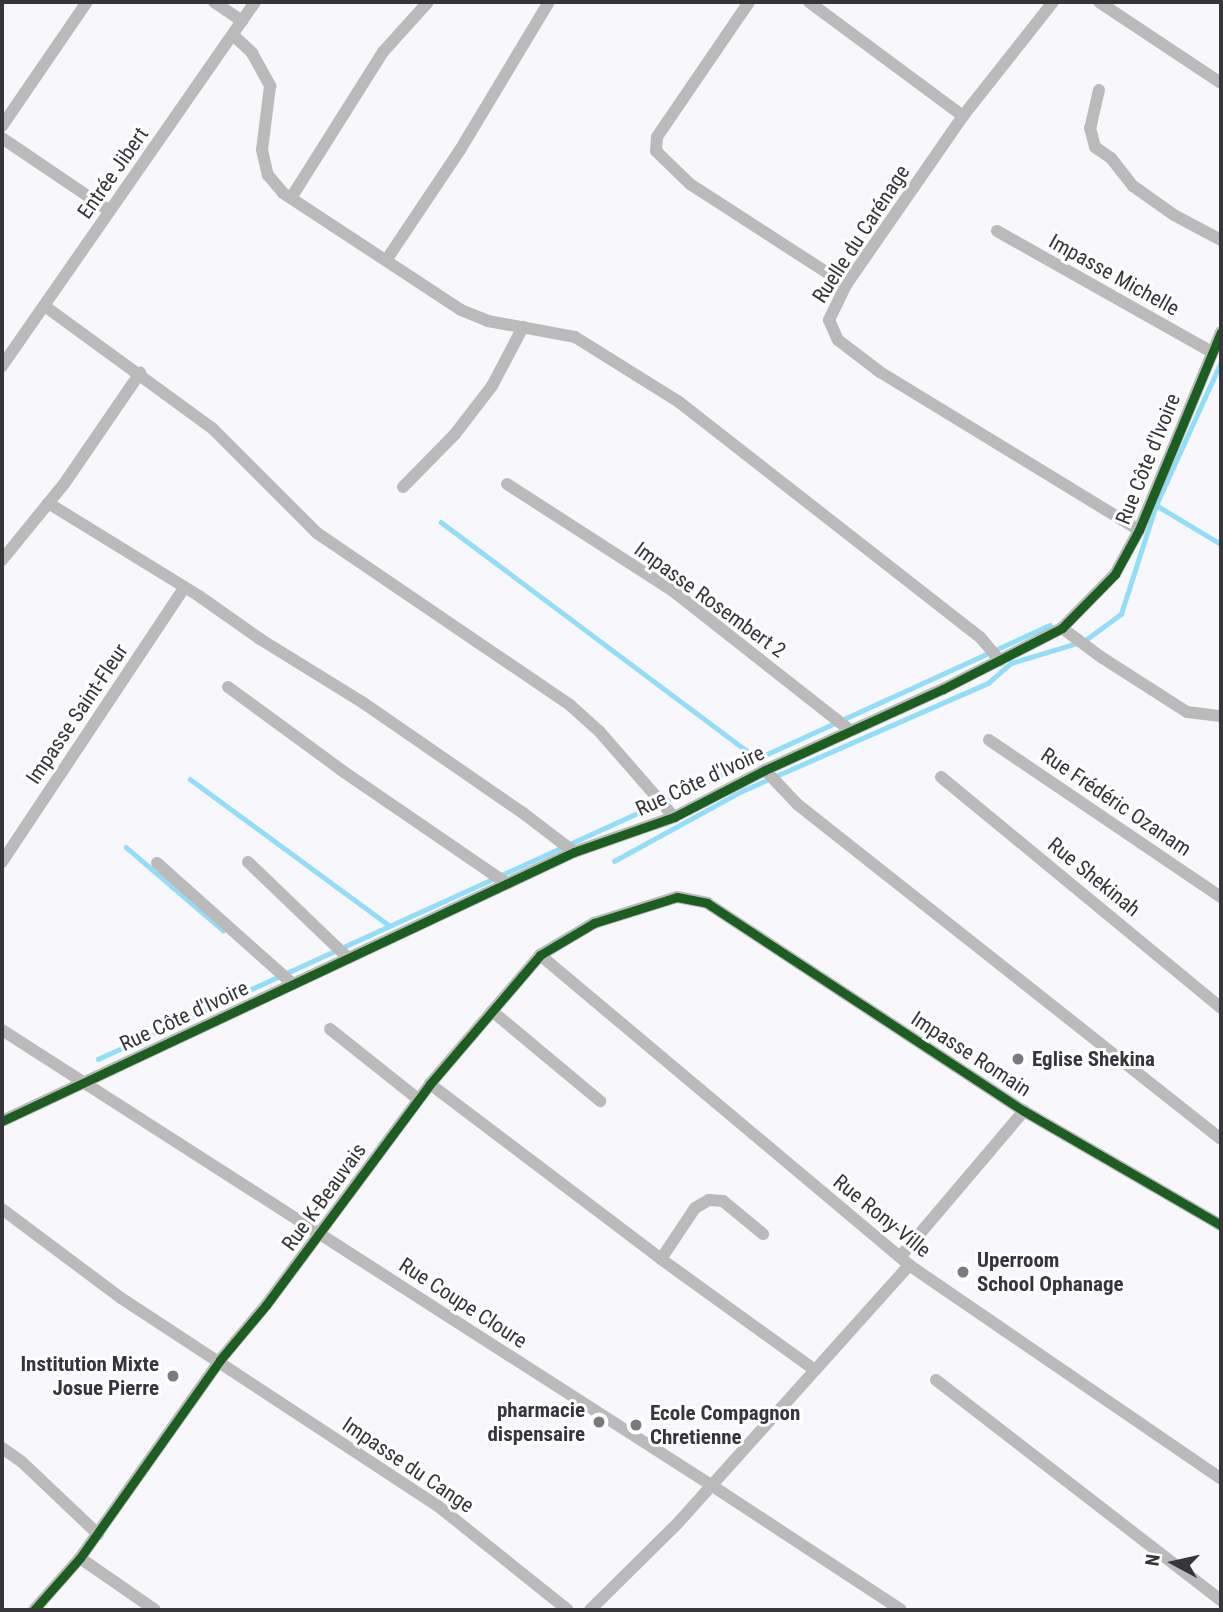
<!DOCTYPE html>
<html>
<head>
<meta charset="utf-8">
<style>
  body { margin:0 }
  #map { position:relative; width:1223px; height:1612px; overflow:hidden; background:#f8f8fc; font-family:"Roboto Condensed",sans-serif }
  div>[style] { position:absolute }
  .stream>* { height:4.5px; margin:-2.25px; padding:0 2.25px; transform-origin:2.25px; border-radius:2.25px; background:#92ddfa }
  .street>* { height:12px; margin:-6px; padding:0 6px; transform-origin:6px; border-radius:6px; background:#bbbabb }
  .cycleway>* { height:9px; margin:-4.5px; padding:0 4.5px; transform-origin:4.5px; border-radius:4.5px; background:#1b5e20 }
  .dots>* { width:19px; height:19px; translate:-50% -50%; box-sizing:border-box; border:4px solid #fff; border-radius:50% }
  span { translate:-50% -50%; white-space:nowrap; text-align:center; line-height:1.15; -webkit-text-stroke:6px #fff; paint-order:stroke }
  .street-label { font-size:21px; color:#36353a }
  .poi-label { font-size:21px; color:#36353a; font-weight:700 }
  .left { translate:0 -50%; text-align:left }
  .right { translate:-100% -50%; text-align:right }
  .frame { position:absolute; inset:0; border:4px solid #36353a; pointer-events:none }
  .north { position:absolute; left:1139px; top:1528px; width:70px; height:70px; -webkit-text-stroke:5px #fff; paint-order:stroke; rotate:278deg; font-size:19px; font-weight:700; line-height:28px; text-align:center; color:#36353a }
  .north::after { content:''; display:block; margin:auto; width:24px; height:32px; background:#36353a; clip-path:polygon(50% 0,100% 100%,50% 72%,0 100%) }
</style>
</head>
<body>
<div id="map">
  <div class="stream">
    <div style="left:1156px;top:505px;width:76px;rotate:31deg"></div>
    <div style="left:441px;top:522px;width:394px;rotate:36.8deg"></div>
    <div style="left:190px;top:779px;width:247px;rotate:36.3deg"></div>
    <div style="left:126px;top:847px;width:128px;rotate:40.6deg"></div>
    <div style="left:614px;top:861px;width:146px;rotate:-28.7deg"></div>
    <div style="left:742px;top:791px;width:269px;rotate:-23.7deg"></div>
    <div style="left:988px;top:683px;width:30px;rotate:-41deg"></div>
    <div style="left:1011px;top:663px;width:76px;rotate:-16.8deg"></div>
    <div style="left:1084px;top:641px;width:46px;rotate:-36.1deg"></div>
    <div style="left:1121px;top:614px;width:114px;rotate:-72.2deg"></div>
    <div style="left:1156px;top:505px;width:157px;rotate:-65.6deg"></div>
    <div style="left:98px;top:1059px;width:1046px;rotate:-24.51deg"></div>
  </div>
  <div class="street">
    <div style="left:214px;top:2px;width:34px;rotate:34deg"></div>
    <div style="left:749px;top:2px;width:163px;rotate:124.3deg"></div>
    <div style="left:657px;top:137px;width:14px;rotate:94deg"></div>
    <div style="left:656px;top:151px;width:47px;rotate:44.1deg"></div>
    <div style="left:690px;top:184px;width:186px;rotate:32.9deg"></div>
    <div style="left:809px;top:2px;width:192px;rotate:36.5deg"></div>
    <div style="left:1053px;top:2px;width:145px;rotate:128.3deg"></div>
    <div style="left:963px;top:116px;width:206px;rotate:124.7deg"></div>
    <div style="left:846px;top:285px;width:39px;rotate:116deg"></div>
    <div style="left:829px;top:320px;width:22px;rotate:66deg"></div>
    <div style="left:838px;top:340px;width:53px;rotate:37.3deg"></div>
    <div style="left:880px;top:372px;width:303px;rotate:31.4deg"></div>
    <div style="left:1099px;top:2px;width:146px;rotate:33.6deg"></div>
    <div style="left:233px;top:35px;width:26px;rotate:43deg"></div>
    <div style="left:252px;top:53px;width:38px;rotate:61deg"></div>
    <div style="left:270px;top:86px;width:64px;rotate:97.1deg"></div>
    <div style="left:262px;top:150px;width:26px;rotate:77deg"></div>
    <div style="left:268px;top:175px;width:23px;rotate:50deg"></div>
    <div style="left:283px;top:193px;width:213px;rotate:33.3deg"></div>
    <div style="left:461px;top:310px;width:29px;rotate:22deg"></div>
    <div style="left:488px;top:321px;width:88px;rotate:10.4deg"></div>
    <div style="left:575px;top:337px;width:123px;rotate:32deg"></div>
    <div style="left:679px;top:402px;width:382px;rotate:38deg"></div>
    <div style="left:980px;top:637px;width:31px;rotate:50deg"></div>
    <div style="left:1099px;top:90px;width:39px;rotate:103deg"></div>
    <div style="left:1090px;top:128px;width:20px;rotate:75deg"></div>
    <div style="left:1095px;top:147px;width:19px;rotate:35deg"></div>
    <div style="left:1111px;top:158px;width:36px;rotate:52deg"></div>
    <div style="left:1133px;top:186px;width:50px;rotate:35.3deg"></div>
    <div style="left:1174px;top:215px;width:53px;rotate:28deg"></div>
    <div style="left:2px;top:126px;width:150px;rotate:-55.6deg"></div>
    <div style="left:2px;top:138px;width:130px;rotate:34.1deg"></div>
    <div style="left:291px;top:198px;width:173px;rotate:-57.8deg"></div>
    <div style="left:383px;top:52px;width:67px;rotate:-48deg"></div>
    <div style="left:997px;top:231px;width:247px;rotate:29.4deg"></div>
    <div style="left:387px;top:259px;width:131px;rotate:-56.2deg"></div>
    <div style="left:460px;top:150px;width:173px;rotate:-59deg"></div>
    <div style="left:46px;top:307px;width:205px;rotate:36.1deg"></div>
    <div style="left:212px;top:428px;width:148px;rotate:45deg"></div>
    <div style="left:317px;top:533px;width:306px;rotate:34.2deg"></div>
    <div style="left:570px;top:705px;width:39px;rotate:42deg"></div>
    <div style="left:599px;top:731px;width:114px;rotate:48.9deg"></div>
    <div style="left:2px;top:366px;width:443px;rotate:-55.2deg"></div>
    <div style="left:507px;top:484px;width:197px;rotate:32.8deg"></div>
    <div style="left:673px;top:591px;width:226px;rotate:38.2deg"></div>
    <div style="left:403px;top:487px;width:74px;rotate:-45.5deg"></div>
    <div style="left:455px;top:434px;width:61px;rotate:-52.4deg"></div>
    <div style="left:492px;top:386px;width:67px;rotate:-62.3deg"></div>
    <div style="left:48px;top:503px;width:177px;rotate:31.6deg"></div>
    <div style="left:199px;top:596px;width:75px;rotate:35.2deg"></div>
    <div style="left:260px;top:639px;width:120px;rotate:31.7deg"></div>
    <div style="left:362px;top:702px;width:196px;rotate:34.6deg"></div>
    <div style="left:523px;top:813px;width:64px;rotate:37.4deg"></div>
    <div style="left:2px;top:560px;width:98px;rotate:-50.8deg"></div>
    <div style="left:64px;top:484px;width:135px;rotate:-55.6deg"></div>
    <div style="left:1062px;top:628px;width:49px;rotate:36.6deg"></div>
    <div style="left:1101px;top:657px;width:102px;rotate:32.6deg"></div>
    <div style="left:1187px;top:712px;width:34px;rotate:7deg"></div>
    <div style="left:228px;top:687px;width:144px;rotate:36.2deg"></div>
    <div style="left:344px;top:772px;width:196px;rotate:34.4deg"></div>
    <div style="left:989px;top:740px;width:280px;rotate:34.1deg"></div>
    <div style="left:765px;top:770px;width:47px;rotate:46.7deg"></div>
    <div style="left:797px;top:804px;width:540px;rotate:38.31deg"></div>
    <div style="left:941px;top:777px;width:363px;rotate:39.5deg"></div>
    <div style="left:2px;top:862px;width:330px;rotate:-56.4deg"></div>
    <div style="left:248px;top:862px;width:139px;rotate:43.8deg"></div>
    <div style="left:157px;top:863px;width:182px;rotate:41.7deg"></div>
    <div style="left:540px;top:955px;width:482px;rotate:40deg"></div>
    <div style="left:909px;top:1265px;width:378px;rotate:34.4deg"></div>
    <div style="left:492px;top:1011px;width:141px;rotate:39.8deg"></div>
    <div style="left:330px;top:1029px;width:112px;rotate:38.5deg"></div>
    <div style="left:2px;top:1030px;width:842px;rotate:32.69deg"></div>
    <div style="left:711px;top:1485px;width:227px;rotate:33.3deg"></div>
    <div style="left:430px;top:1084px;width:290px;rotate:37.1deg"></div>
    <div style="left:661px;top:1259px;width:61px;rotate:-56.3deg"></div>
    <div style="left:695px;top:1208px;width:16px;rotate:-30deg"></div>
    <div style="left:709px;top:1200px;width:14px;rotate:4deg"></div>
    <div style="left:723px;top:1201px;width:52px;rotate:39.5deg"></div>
    <div style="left:2px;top:1121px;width:632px;rotate:-25.19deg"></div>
    <div style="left:574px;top:852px;width:106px;rotate:-19.3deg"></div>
    <div style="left:674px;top:817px;width:102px;rotate:-27.3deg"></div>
    <div style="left:765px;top:770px;width:196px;rotate:-24.5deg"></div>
    <div style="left:943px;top:689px;width:134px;rotate:-27.1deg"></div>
    <div style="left:1062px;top:628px;width:76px;rotate:-45.5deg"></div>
    <div style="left:1115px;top:574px;width:50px;rotate:-61.4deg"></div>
    <div style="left:1139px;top:530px;width:214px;rotate:-67.5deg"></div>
    <div style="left:2px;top:1209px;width:149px;rotate:36.8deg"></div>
    <div style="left:121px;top:1298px;width:379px;rotate:33.3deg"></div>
    <div style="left:438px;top:1506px;width:166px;rotate:38.7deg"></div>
    <div style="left:900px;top:1257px;width:192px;rotate:-49.7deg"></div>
    <div style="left:661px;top:1259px;width:190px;rotate:35.8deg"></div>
    <div style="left:936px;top:1380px;width:360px;rotate:37.7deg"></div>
    <div style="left:2px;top:1448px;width:24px;rotate:35deg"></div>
    <div style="left:22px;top:1462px;width:105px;rotate:43.5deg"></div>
    <div style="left:80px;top:1558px;width:91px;rotate:34.7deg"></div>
    <div style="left:34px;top:1610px;width:69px;rotate:-48.5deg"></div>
    <div style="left:80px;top:1558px;width:242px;rotate:-54.7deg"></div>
    <div style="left:220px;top:1360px;width:72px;rotate:-50.1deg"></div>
    <div style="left:266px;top:1305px;width:275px;rotate:-53.4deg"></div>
    <div style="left:430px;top:1084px;width:170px;rotate:-49.5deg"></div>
    <div style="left:540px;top:955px;width:63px;rotate:-30.7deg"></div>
    <div style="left:594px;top:923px;width:87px;rotate:-17.4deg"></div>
    <div style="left:677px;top:897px;width:31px;rotate:11deg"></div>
    <div style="left:707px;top:903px;width:379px;rotate:33.3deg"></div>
    <div style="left:1024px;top:1111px;width:228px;rotate:30.1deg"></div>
    <div style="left:590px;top:1610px;width:122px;rotate:-44.7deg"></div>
    <div style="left:677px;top:1524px;width:348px;rotate:-48.1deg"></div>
  </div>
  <div class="cycleway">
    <div style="left:2px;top:1121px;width:632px;rotate:-25.19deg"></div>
    <div style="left:574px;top:852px;width:106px;rotate:-19.3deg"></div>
    <div style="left:674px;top:817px;width:102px;rotate:-27.3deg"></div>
    <div style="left:765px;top:770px;width:196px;rotate:-24.5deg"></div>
    <div style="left:943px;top:689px;width:134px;rotate:-27.1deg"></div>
    <div style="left:1062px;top:628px;width:76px;rotate:-45.5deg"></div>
    <div style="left:1115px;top:574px;width:50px;rotate:-61.4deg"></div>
    <div style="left:1139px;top:530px;width:214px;rotate:-67.5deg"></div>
    <div style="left:34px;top:1610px;width:69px;rotate:-48.5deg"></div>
    <div style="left:80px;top:1558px;width:242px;rotate:-54.7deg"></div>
    <div style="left:220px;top:1360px;width:72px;rotate:-50.1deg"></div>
    <div style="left:266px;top:1305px;width:275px;rotate:-53.4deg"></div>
    <div style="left:430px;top:1084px;width:170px;rotate:-49.5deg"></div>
    <div style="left:540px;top:955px;width:63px;rotate:-30.7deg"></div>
    <div style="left:594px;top:923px;width:87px;rotate:-17.4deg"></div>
    <div style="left:677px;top:897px;width:31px;rotate:11deg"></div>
    <div style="left:707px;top:903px;width:379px;rotate:33.3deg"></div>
    <div style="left:1024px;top:1111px;width:228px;rotate:30.1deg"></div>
  </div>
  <div class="dots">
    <div style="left:1018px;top:1059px;background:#7a797e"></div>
    <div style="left:963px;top:1272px;background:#7a797e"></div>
    <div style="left:173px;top:1376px;background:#7a797e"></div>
    <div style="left:599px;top:1422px;background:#7a797e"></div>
    <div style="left:636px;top:1425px;background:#7a797e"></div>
  </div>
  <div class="street-label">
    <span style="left:113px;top:173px;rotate:-55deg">Entrée Jibert</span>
    <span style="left:861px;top:234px;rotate:-57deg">Ruelle du Carénage</span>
    <span style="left:1114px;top:275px;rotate:29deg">Impasse Michelle</span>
    <span style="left:1148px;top:459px;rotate:-68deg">Rue Côte d'Ivoire</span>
    <span style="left:710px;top:600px;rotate:36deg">Impasse Rosembert 2</span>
    <span style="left:77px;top:714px;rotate:-56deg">Impasse Saint-Fleur</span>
    <span style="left:700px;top:781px;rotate:-25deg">Rue Côte d'Ivoire</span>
    <span style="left:1116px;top:802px;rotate:34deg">Rue Frédéric Ozanam</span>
    <span style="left:1094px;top:877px;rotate:39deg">Rue Shekinah</span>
    <span style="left:184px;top:1016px;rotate:-25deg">Rue Côte d'Ivoire</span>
    <span style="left:971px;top:1054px;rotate:33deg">Impasse Romain</span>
    <span style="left:324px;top:1197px;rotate:-54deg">Rue K-Beauvais</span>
    <span style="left:882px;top:1216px;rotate:39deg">Rue Rony-Ville</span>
    <span style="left:463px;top:1303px;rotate:33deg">Rue Coupe Cloure</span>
    <span style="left:408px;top:1465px;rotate:34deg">Impasse du Cange</span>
  </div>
  <div class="poi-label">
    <span class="left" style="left:1032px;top:1059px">Eglise Shekina</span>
    <span class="left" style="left:977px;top:1272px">Uperroom<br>School Ophanage</span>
    <span class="right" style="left:159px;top:1376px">Institution Mixte<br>Josue Pierre</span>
    <span class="right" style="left:585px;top:1422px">pharmacie<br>dispensaire</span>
    <span class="left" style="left:650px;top:1425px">Ecole Compagnon<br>Chretienne</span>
  </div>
  <div class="frame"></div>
  <div class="north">N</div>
</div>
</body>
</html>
